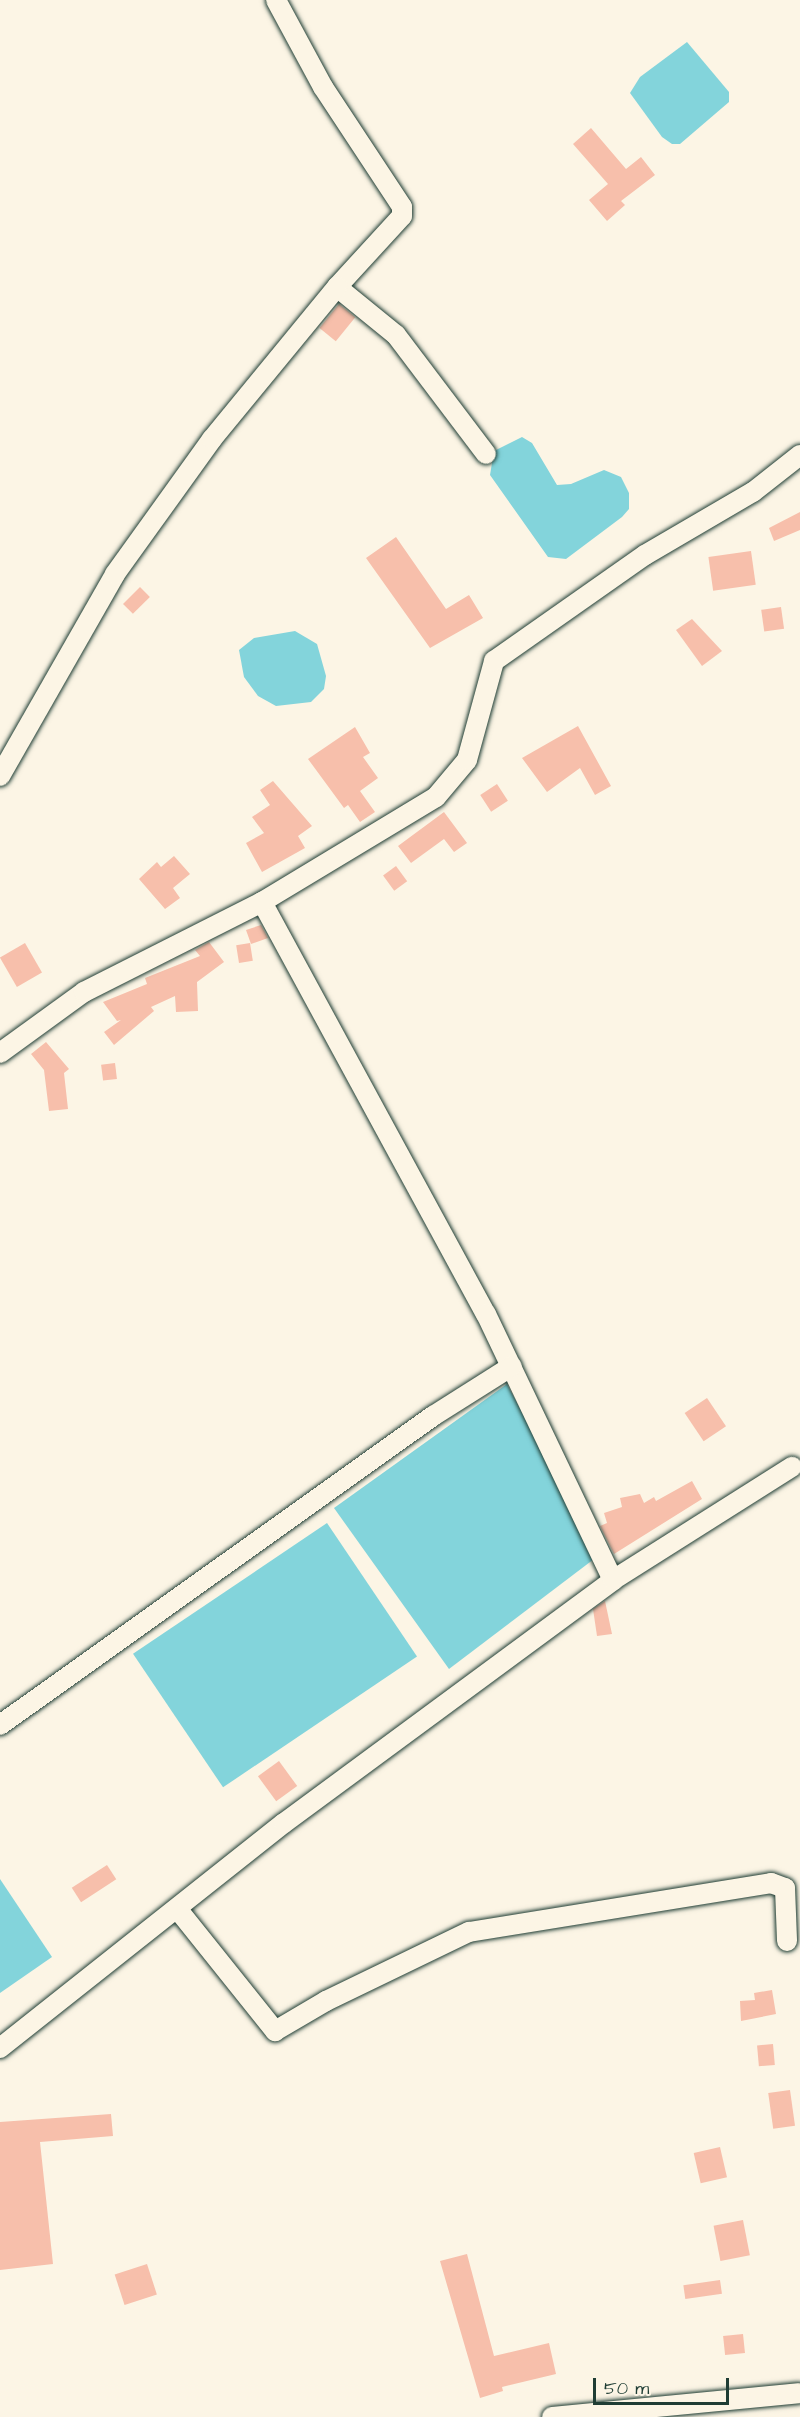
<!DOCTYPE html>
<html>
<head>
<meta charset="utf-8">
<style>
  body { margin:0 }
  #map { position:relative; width:800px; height:2417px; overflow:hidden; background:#fcf5e5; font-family:"Architects Daughter",sans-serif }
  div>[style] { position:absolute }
  .water>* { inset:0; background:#83d4db; transform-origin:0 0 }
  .building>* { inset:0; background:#f7bfab; transform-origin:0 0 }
  .roads { filter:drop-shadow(0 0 2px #1f3d34) drop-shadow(0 0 2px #1f3d34) }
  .minor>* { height:20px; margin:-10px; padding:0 10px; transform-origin:10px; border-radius:10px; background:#fcf5e5 }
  span { translate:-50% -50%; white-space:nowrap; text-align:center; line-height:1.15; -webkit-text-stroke:6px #fcf5e5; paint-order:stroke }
  .scale { position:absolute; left:593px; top:2378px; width:136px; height:27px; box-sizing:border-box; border:3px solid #1f3d34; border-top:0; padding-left:8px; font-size:18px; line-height:21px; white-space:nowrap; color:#1f3d34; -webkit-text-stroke:4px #fcf5e5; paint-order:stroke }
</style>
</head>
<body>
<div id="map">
  <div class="water">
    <div style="clip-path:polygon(687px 42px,729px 92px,729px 102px,680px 144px,672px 144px,662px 137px,630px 93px,640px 77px)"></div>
    <div style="clip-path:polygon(522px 437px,532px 443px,557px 485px,571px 484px,604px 470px,621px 477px,629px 493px,629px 509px,622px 517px,566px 559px,548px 557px,490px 475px,494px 451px)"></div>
    <div style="clip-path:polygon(295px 631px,317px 644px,326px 676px,324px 689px,311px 702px,276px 706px,258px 696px,244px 677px,239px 650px,254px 638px)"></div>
    <div style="clip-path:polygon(507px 1384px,598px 1556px,449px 1669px,334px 1508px)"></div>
    <div style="left:327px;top:1523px;width:161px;height:234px;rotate:56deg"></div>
    <div style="clip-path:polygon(0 1879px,52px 1957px,0 1993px)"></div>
  </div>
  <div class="building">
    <div style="clip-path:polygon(591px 128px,626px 169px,641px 157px,655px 175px,621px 201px,625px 205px,607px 221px,589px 200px,608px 184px,573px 144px)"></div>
    <div style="left:339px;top:304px;width:21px;height:31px;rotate:39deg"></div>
    <div style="clip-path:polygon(800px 512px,800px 530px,774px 541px,769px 528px)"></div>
    <div style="clip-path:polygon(396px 537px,446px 609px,469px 595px,483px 618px,430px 648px,366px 558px)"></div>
    <div style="left:751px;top:551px;width:34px;height:43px;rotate:82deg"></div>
    <div style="left:140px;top:587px;width:14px;height:24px;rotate:45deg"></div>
    <div style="left:781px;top:607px;width:22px;height:20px;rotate:82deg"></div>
    <div style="clip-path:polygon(692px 619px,722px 651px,702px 666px,676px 630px)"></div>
    <div style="clip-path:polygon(578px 726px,611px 786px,595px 795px,580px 768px,547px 792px,522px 758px)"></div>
    <div style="clip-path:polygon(355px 727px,370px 753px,363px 757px,378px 778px,360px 791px,375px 812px,360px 822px,348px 805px,344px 808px,308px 759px)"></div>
    <div style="clip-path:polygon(273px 781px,312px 826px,298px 836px,305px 848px,262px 872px,246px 843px,264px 833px,252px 817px,270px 805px,260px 790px)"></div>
    <div style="left:497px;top:784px;width:20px;height:20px;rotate:57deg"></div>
    <div style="clip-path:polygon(444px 812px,467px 843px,454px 852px,444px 839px,411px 863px,398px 846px)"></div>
    <div style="clip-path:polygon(174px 856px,190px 874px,173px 888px,180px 898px,165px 909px,139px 879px,157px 862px,161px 867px)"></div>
    <div style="left:396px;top:866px;width:19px;height:16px;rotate:54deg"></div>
    <div style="clip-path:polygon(261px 925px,268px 938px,251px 944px,246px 930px)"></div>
    <div style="clip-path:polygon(209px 942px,224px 962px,197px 982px,198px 1011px,176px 1012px,175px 996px,151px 1007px,154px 1011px,114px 1045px,104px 1032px,121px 1020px,117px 1021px,103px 1002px,147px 984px,145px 978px,200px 956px,195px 950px)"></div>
    <div style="left:25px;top:943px;width:34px;height:29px;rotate:60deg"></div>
    <div style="left:250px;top:943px;width:18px;height:14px;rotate:81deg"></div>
    <div style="clip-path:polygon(46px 1042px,69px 1069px,64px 1073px,68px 1109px,49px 1111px,44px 1070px,31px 1054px)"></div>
    <div style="left:115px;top:1063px;width:16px;height:14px;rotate:83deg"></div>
    <div style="left:707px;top:1398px;width:34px;height:27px;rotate:56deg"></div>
    <div style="clip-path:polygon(692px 1481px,702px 1499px,614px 1554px,600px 1526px,607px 1523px,604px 1513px,622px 1507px,620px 1498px,640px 1494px,644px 1503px,654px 1497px,656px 1501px)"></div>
    <div style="clip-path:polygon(605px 1601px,612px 1634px,597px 1636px,593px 1609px)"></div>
    <div style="left:279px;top:1761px;width:31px;height:26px;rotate:54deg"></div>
    <div style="left:107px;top:1865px;width:17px;height:42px;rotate:57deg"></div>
    <div style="clip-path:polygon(772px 1990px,776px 2014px,741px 2021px,740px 2001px,755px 2000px,754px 1993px)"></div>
    <div style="left:773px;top:2044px;width:21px;height:16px;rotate:85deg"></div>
    <div style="left:790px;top:2090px;width:36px;height:22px;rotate:82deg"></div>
    <div style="clip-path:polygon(111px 2114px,113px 2136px,40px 2142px,53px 2264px,0 2270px,0 2122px)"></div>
    <div style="left:720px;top:2147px;width:31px;height:27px;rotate:77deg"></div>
    <div style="left:743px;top:2220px;width:36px;height:30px;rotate:79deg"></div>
    <div style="clip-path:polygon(467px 2254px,494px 2356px,549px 2343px,556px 2374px,502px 2387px,503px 2391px,480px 2398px,440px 2261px)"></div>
    <div style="left:147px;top:2264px;width:32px;height:34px;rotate:72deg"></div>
    <div style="left:720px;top:2280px;width:14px;height:37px;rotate:82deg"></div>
    <div style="left:743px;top:2334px;width:19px;height:20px;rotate:84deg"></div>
  </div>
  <div class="roads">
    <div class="minor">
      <div style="left:276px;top:0;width:99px;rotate:61.6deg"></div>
      <div style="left:323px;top:87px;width:144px;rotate:56.6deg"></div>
      <div style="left:402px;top:207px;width:9px;rotate:90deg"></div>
      <div style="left:402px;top:216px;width:96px;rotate:132.5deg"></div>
      <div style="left:337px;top:287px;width:76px;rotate:39.1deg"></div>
      <div style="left:396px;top:335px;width:149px;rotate:52.9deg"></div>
      <div style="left:0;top:776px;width:232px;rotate:-60.3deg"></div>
      <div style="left:115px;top:574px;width:166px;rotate:-54.3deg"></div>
      <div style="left:212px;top:439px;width:197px;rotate:-50.6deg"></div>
      <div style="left:262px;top:902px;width:469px;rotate:61.5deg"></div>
      <div style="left:486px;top:1314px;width:295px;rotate:64.5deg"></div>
      <div style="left:0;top:1053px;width:104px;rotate:-36deg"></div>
      <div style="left:84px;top:992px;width:199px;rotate:-26.8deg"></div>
      <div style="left:262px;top:902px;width:203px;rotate:-31.1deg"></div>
      <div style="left:436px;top:797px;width:48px;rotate:-50deg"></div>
      <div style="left:467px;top:760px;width:103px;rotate:-74.7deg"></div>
      <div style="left:494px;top:661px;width:184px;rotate:-35.1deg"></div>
      <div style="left:645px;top:555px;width:125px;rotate:-30.3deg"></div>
      <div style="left:753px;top:492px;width:60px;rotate:-38.2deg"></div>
      <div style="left:0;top:1725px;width:532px;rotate:-35.51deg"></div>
      <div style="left:433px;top:1416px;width:93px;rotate:-32.3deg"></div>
      <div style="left:179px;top:1911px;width:154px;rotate:51.3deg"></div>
      <div style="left:275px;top:2031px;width:59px;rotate:-30.5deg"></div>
      <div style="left:326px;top:2001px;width:159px;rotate:-25.8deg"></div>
      <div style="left:469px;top:1932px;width:306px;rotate:-9.2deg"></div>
      <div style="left:771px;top:1883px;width:15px;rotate:20deg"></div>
      <div style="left:785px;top:1888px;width:53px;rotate:87.8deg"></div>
      <div style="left:0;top:2048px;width:362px;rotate:-38.4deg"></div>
      <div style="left:284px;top:1823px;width:409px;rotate:-36.4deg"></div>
      <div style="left:613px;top:1580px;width:212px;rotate:-32.3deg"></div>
      <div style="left:552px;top:2417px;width:248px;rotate:-5.5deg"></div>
    </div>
  </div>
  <div class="scale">50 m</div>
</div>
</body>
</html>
